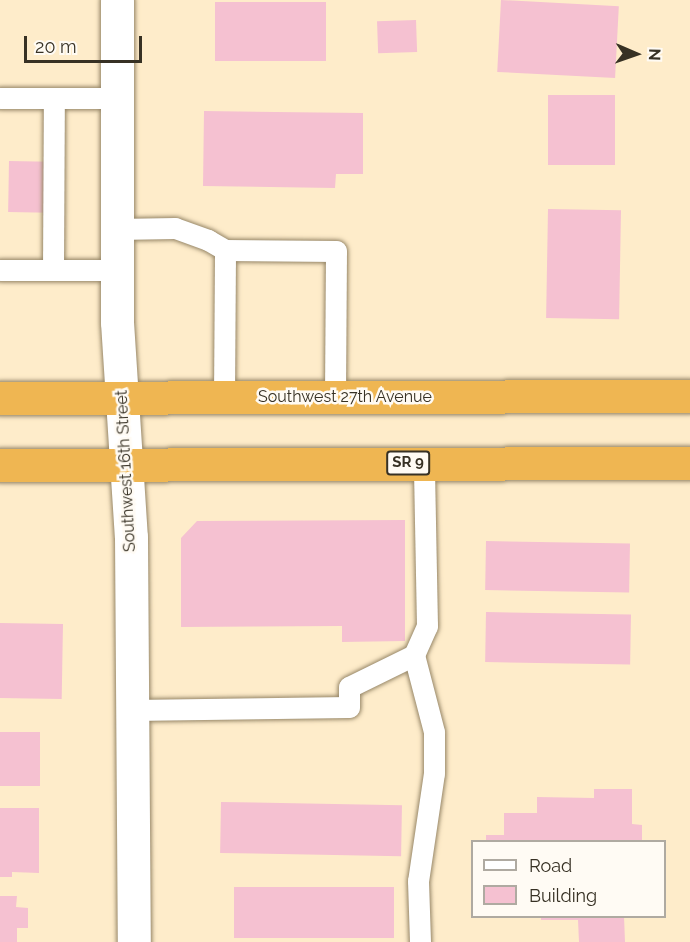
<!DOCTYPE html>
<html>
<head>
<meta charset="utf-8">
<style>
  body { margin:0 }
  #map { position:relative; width:690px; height:942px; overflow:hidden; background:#feecca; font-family:Raleway,sans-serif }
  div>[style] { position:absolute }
  .building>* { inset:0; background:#f5c1d1; transform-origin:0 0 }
  .roads { filter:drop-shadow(0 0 2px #978768) drop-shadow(0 0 2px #978768) }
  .lane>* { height:21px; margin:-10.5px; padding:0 10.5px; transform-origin:10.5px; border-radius:10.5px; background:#fff }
  .secondary>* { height:33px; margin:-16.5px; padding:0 16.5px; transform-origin:16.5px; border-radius:16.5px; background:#fff }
  .highway>* { height:33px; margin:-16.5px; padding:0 16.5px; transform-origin:16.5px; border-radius:16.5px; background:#efb652 }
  span { translate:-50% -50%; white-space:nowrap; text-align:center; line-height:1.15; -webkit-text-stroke:5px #fffbf4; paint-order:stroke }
  .shield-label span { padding:2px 4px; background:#fffbf4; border:2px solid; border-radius:4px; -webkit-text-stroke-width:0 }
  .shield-label { font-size:15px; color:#373124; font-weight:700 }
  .street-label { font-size:16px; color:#373124 }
  .legend { position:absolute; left:471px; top:840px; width:195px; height:78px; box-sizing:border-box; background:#fffbf4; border:2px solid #afaaa1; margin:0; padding:8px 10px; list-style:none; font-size:18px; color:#373124 }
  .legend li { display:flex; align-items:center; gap:12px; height:30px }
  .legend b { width:30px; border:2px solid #afaaa1 }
  .north { position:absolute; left:606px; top:24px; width:60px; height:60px; -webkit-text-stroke:4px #fffbf4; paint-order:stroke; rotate:92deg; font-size:16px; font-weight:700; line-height:24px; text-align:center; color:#373124 }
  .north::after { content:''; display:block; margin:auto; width:21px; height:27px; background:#373124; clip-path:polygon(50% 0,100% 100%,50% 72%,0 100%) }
  .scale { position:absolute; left:24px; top:36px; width:118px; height:27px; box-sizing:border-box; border:3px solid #373124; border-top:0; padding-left:8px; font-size:18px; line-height:21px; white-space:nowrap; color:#373124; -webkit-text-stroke:4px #fffbf4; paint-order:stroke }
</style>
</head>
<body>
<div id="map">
  <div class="building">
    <div style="left:501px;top:0;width:118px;height:72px;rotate:3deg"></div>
    <div style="left:215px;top:2px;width:111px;height:59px"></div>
    <div style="left:416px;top:20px;width:32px;height:39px;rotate:88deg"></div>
    <div style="left:548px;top:95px;width:67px;height:70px"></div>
    <div style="clip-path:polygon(204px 111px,363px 113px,363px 174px,336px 174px,335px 188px,203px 186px)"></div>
    <div style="left:9px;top:161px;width:41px;height:51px;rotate:1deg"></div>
    <div style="left:548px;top:209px;width:73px;height:109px;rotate:1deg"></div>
    <div style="clip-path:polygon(405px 520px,405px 641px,342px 642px,342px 626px,181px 627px,181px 538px,197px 521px)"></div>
    <div style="left:486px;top:541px;width:144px;height:49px;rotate:1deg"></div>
    <div style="left:486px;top:612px;width:145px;height:50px;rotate:1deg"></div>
    <div style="left:0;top:623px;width:63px;height:75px;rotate:1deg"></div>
    <div style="left:0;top:732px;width:40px;height:54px"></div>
    <div style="clip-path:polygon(594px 789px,632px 789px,632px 824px,642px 825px,642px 842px,486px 842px,486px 835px,504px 835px,504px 813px,537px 813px,537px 797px,594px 798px)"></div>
    <div style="left:221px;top:802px;width:181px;height:51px;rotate:1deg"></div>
    <div style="clip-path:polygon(0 808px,39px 808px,39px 873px,12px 872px,12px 877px,0 877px)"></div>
    <div style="left:234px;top:887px;width:160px;height:51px"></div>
    <div style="clip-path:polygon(0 896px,17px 896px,16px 907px,28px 908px,28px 928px,17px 928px,17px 942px,0 942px)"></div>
    <div style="clip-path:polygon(541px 916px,624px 916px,625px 942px,579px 942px,578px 920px,541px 920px)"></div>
  </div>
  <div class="roads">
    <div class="lane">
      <div style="left:0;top:98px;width:116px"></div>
      <div style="left:116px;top:229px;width:59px;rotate:-1deg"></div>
      <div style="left:175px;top:228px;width:35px;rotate:20deg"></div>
      <div style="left:208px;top:240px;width:20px;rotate:30deg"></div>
      <div style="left:225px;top:250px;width:111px;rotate:0.5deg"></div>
      <div style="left:336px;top:251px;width:145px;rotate:90.4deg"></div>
      <div style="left:0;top:270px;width:116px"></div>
      <div style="left:53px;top:270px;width:171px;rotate:-89.7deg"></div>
      <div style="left:224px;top:397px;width:147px;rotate:-89.6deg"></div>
      <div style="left:414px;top:655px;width:80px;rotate:75.4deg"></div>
      <div style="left:434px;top:732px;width:41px;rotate:90deg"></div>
      <div style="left:434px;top:773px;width:109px;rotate:98.4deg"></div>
      <div style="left:418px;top:881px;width:61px;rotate:88.1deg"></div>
      <div style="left:132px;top:710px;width:217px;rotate:-0.8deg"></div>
      <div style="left:349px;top:707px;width:20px;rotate:-90deg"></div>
      <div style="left:349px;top:687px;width:72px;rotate:-26.2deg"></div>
      <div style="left:414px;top:655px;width:32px;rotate:-66deg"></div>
      <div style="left:427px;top:626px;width:163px;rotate:-91.1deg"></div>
    </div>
    <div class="secondary">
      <div style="left:117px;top:0;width:322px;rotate:90deg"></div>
      <div style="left:117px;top:322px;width:215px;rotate:86.3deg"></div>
      <div style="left:131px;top:537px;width:405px;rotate:89.6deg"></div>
    </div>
    <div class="highway">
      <div style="left:0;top:398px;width:690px;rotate:-0.17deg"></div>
      <div style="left:0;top:465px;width:690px;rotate:-0.17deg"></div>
    </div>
  </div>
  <div class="shield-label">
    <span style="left:408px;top:463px">SR 9</span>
  </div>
  <div class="street-label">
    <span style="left:345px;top:397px">Southwest 27th Avenue</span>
    <span style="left:126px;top:471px;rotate:-93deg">Southwest 16th Street</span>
  </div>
  <ul class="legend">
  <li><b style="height:8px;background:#fff"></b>Road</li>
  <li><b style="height:16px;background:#f5c1d1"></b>Building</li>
  </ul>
  <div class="north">N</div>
  <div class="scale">20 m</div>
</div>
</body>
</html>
